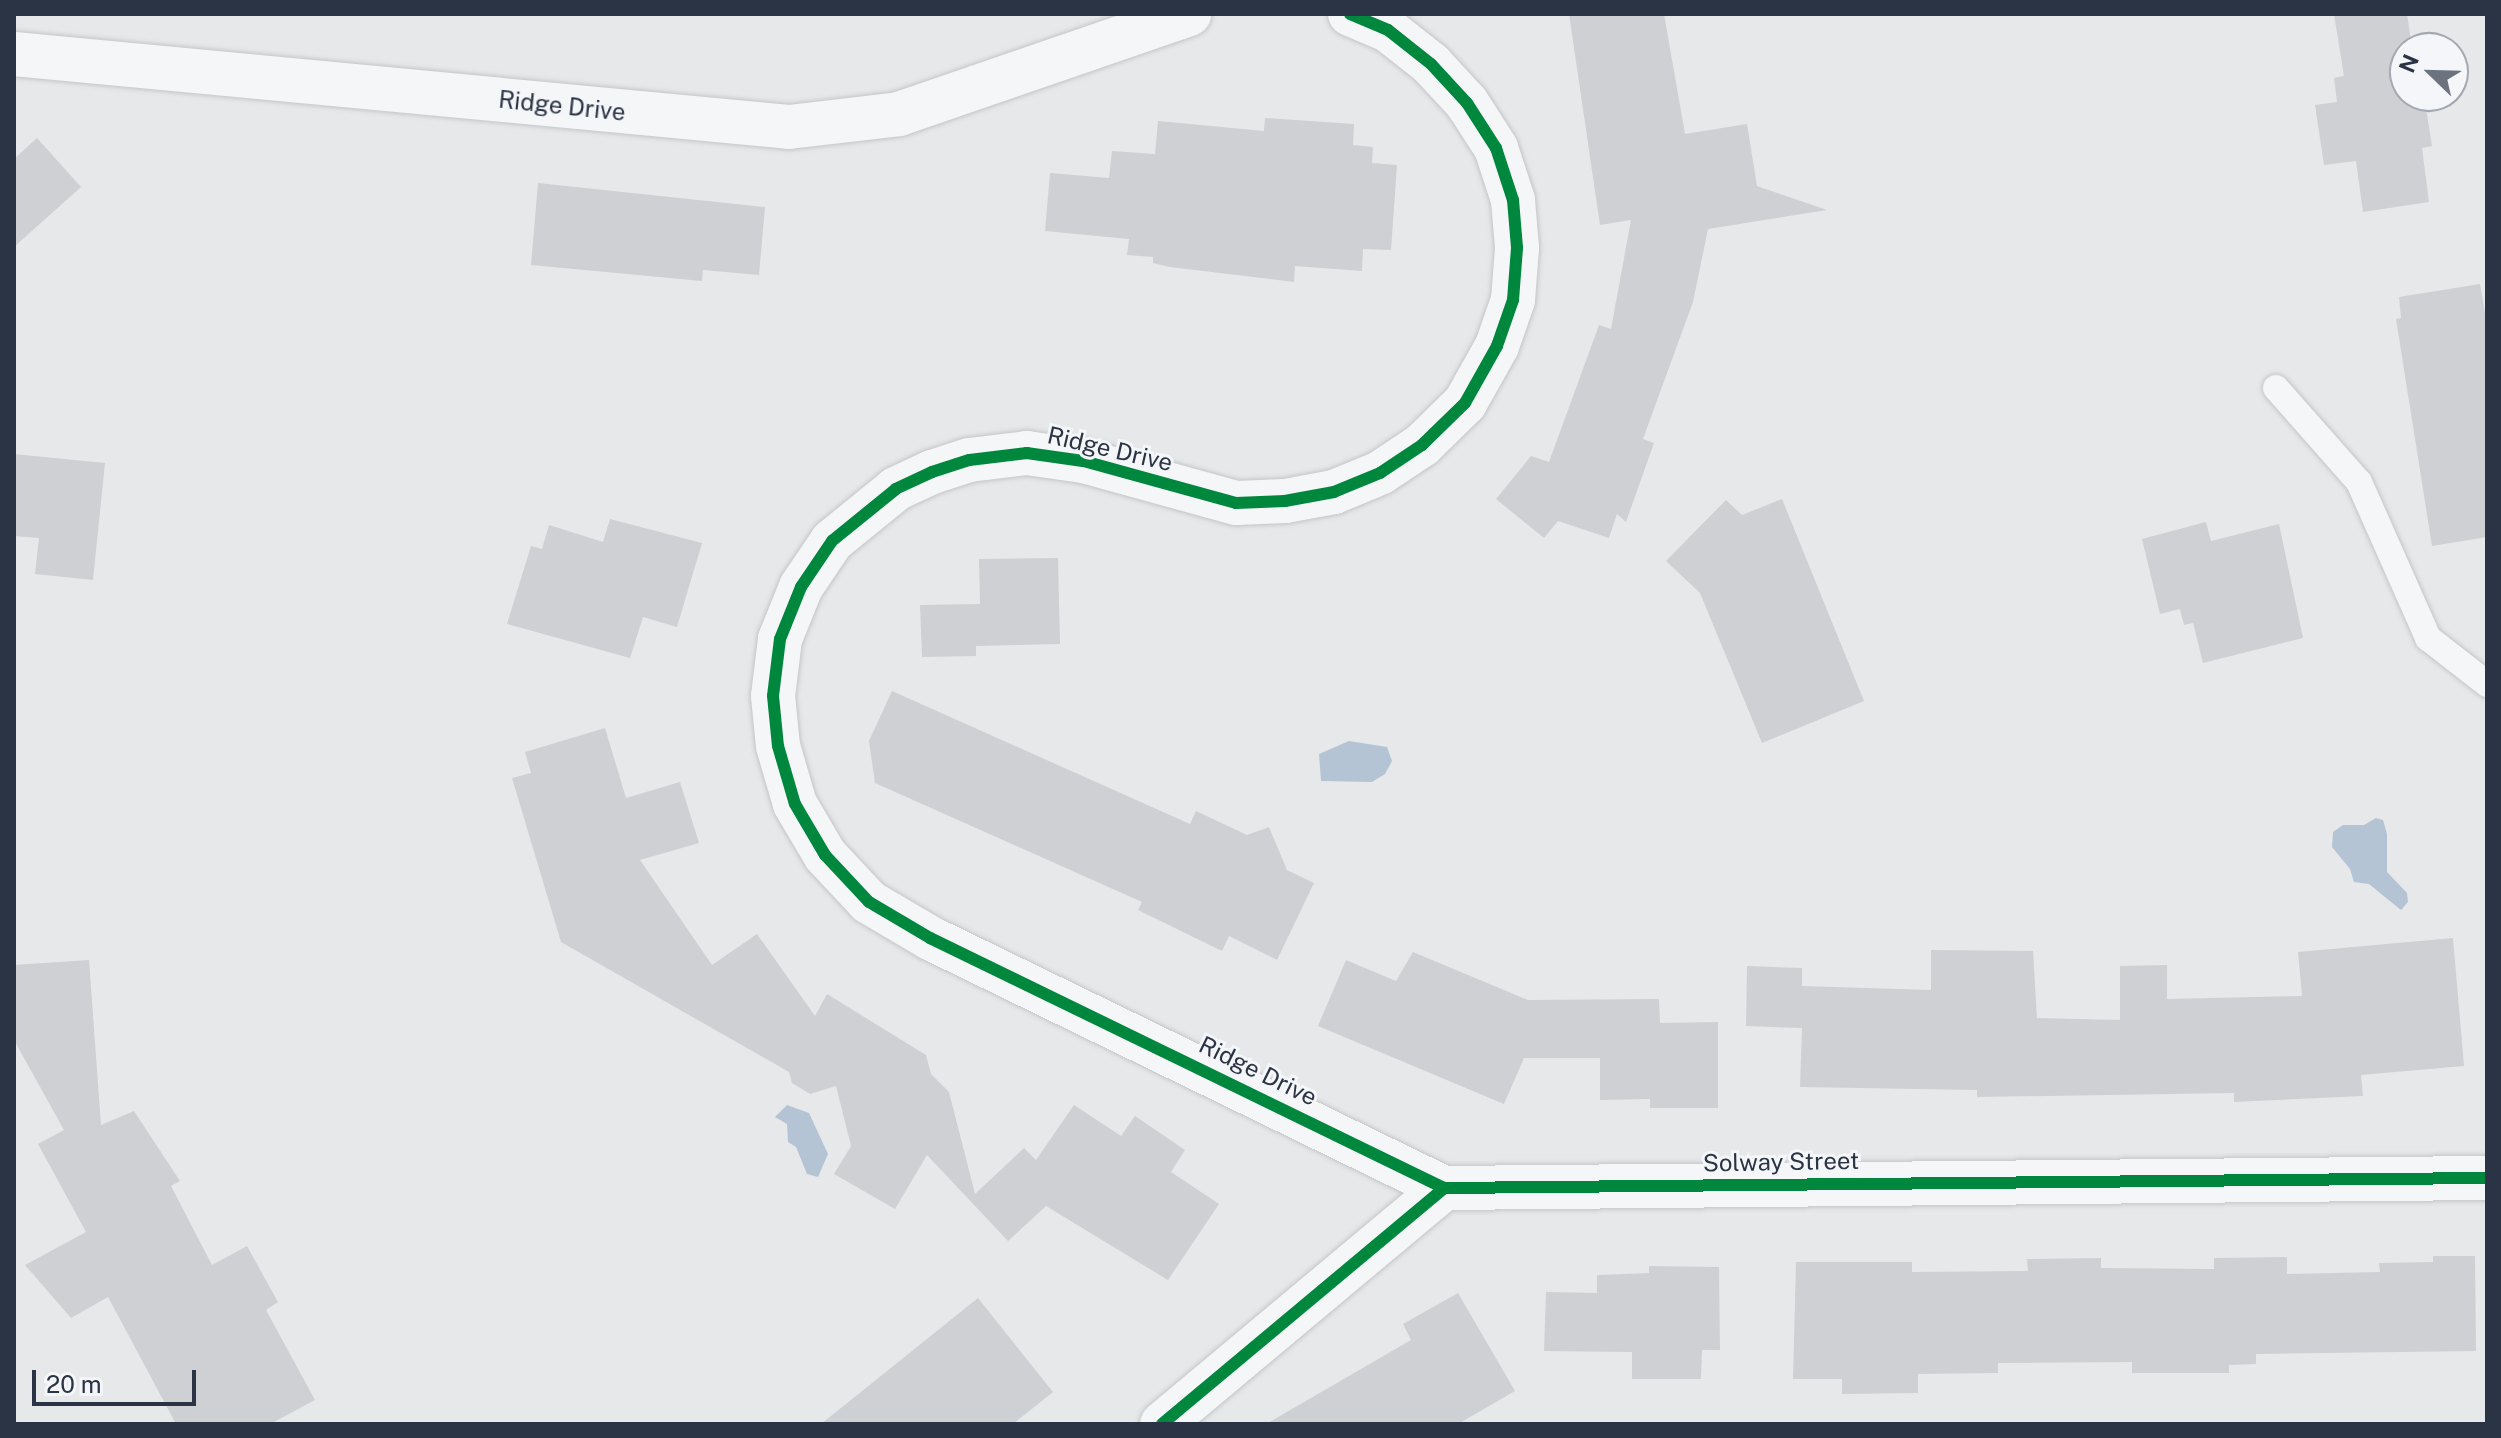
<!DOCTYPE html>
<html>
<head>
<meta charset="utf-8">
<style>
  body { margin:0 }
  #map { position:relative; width:2501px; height:1438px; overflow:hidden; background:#e6e8ea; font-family:"Public Sans",sans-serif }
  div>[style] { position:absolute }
  .water>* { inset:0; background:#b4c4d5 }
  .building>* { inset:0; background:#ced0d3 }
  .roads { filter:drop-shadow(0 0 2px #c4c6c8) drop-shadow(0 0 2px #c4c6c8) }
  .service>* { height:26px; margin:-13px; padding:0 13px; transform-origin:13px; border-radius:13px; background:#f5f6f7 }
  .minor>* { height:44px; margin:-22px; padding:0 22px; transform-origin:22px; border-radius:22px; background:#f5f6f7 }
  .cycleway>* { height:12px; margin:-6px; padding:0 6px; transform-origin:6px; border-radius:6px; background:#00873e }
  span { translate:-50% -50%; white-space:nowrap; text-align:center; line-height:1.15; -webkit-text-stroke:6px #f4f6f9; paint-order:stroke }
  .street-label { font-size:24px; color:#2b3445 }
  .frame { position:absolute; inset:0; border:16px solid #2b3445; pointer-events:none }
  .north { position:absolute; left:2389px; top:32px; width:80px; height:80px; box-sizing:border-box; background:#f4f6f9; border:2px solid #a4a8b1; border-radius:50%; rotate:293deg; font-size:22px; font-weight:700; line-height:32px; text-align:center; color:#2b3445 }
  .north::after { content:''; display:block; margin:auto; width:28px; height:36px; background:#6c737f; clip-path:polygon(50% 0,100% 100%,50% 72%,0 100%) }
  .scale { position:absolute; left:32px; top:1370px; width:164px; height:36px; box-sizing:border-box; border:4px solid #2b3445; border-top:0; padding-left:10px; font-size:24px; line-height:28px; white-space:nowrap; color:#2b3445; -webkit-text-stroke:6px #f4f6f9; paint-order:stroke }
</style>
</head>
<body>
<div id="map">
  <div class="water">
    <div style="clip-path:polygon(1349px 741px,1387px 747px,1392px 761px,1385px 774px,1372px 782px,1321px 781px,1319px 754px)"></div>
    <div style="clip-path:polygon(2376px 818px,2383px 820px,2387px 834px,2387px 872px,2407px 893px,2408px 902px,2401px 910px,2369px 884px,2354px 882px,2350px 869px,2332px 847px,2333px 832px,2343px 825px,2364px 825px)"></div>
    <div style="clip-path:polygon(787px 1105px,809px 1113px,828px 1154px,818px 1177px,807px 1174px,796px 1147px,788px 1142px,787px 1124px,775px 1117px)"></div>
  </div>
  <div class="building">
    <div style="clip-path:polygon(1569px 14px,1664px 14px,1685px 134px,1747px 124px,1757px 186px,1827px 210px,1708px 229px,1693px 302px,1643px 439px,1654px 443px,1626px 522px,1617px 514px,1609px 538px,1558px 521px,1544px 538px,1496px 499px,1531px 456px,1549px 462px,1599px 325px,1611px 329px,1631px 220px,1600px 225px)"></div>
    <div style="clip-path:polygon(2334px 14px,2407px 14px,2412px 48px,2405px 48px,2405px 96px,2424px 96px,2432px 146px,2422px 148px,2429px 202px,2363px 212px,2356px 161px,2324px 165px,2315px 105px,2337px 102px,2334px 78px,2344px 76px)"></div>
    <div style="clip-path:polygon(1265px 118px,1354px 124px,1353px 145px,1373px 147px,1372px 163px,1397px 165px,1391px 250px,1363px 249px,1362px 271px,1295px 266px,1294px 282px,1170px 267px,1153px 263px,1153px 257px,1127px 255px,1129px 239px,1045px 231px,1050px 173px,1109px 178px,1112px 151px,1155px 154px,1158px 121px,1264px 131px)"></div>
    <div style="clip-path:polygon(37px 138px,81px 187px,14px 247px,14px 159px)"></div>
    <div style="clip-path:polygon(538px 183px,765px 207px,759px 275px,703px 270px,702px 281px,531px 265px)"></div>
    <div style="clip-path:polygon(2480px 284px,2487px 324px,2487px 537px,2432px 546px,2396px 319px,2401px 318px,2399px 297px)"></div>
    <div style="clip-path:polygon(14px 454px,105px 463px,93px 580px,35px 574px,39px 538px,14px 536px)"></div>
    <div style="clip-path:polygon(1782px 499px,1864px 701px,1762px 743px,1700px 593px,1666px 561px,1726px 500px,1742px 515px)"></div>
    <div style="clip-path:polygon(610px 519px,702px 543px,677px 627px,643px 617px,630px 658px,507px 624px,531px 546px,542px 549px,549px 525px,603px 542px)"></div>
    <div style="clip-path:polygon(2206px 522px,2211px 541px,2279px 524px,2303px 638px,2203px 663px,2193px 623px,2184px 625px,2180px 609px,2160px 614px,2142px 539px)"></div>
    <div style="clip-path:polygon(1058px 558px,1060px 644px,976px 646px,976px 656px,922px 657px,920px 605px,980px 604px,979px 559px)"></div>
    <div style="clip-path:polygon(892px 691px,1190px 824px,1196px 811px,1247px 835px,1269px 827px,1287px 870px,1314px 883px,1277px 960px,1229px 936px,1222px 951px,1138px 910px,1142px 902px,875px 783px,869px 741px)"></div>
    <div style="clip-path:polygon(605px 728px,626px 798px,680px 782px,699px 843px,640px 860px,712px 965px,757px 934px,815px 1016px,827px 994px,926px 1055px,931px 1074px,949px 1092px,975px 1194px,1024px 1148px,1036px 1160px,1074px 1105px,1121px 1136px,1135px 1116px,1185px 1150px,1171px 1172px,1219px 1204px,1168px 1280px,1046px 1206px,1008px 1241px,927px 1155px,895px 1209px,834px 1174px,851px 1146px,836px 1086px,810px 1094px,792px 1083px,789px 1072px,561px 942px,512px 778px,531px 773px,525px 752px)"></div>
    <div style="clip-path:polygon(2453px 938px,2464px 1066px,2361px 1075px,2363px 1096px,2234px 1102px,2234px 1093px,1977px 1097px,1977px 1090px,1800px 1087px,1802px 1028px,1746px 1026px,1747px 966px,1802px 968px,1802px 986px,1931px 990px,1931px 950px,2033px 951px,2037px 1018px,2120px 1020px,2120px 966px,2167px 965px,2167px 999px,2302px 996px,2298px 952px)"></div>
    <div style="clip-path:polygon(1413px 952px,1528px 1000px,1659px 999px,1660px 1023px,1718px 1022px,1718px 1108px,1650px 1108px,1650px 1099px,1600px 1100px,1600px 1058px,1524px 1058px,1504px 1104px,1318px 1026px,1346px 960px,1396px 981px)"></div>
    <div style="clip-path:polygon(89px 960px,101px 1125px,134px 1111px,180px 1181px,171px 1186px,212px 1265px,247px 1246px,278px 1302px,266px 1310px,315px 1400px,270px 1424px,176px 1424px,108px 1297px,71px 1318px,25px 1265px,86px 1232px,38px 1144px,64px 1130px,14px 1040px,14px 965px)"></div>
    <div style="clip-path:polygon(2433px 1256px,2475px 1256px,2476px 1351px,2256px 1354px,2256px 1364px,2229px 1365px,2229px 1373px,2132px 1373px,2132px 1362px,1998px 1363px,1998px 1373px,1918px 1374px,1918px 1393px,1842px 1394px,1842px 1379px,1793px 1379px,1796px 1262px,1912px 1262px,1912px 1272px,2028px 1271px,2027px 1259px,2101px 1258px,2101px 1268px,2214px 1269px,2214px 1258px,2287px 1257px,2287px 1274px,2380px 1272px,2379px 1263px,2433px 1262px)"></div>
    <div style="clip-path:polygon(1649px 1266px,1719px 1267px,1720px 1350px,1702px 1350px,1701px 1379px,1632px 1379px,1632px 1352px,1544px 1351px,1546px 1292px,1597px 1293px,1597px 1275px,1649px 1273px)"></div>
    <div style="clip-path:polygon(1458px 1293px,1515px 1391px,1458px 1424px,1266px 1424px,1411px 1340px,1403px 1324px)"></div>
    <div style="clip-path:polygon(978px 1298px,1053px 1392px,1013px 1424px,821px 1424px)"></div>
  </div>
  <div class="roads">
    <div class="service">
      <div style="left:2276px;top:388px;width:125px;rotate:48.6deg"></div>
      <div style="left:2359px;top:482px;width:171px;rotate:66.1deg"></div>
      <div style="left:2428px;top:638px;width:75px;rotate:37.9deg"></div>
    </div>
    <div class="minor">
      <div style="left:1350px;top:14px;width:41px;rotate:22.8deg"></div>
      <div style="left:1388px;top:30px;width:55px;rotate:38.3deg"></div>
      <div style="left:1431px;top:64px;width:53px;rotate:47.3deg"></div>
      <div style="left:1467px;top:103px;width:54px;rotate:57.2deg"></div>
      <div style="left:1496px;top:148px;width:55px;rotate:71.9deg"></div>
      <div style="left:1513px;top:200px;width:48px;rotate:85.2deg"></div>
      <div style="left:1517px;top:248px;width:52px;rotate:94.4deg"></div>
      <div style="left:1513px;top:300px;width:49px;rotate:109.2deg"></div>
      <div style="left:1497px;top:346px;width:65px;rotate:119.3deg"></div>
      <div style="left:1465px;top:403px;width:60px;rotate:135.7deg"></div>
      <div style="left:1422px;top:445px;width:50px;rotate:146.3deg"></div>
      <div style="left:1380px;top:473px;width:50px;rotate:157.6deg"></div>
      <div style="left:1334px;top:492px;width:50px;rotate:169.6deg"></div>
      <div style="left:1285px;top:501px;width:49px;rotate:177.7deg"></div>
      <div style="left:1236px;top:503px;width:159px;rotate:-164.6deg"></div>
      <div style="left:1083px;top:461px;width:57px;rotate:-171.9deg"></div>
      <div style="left:1027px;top:453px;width:58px;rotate:173.1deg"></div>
      <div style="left:969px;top:460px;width:39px;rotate:162deg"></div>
      <div style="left:932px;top:472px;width:40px;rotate:155deg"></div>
      <div style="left:896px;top:489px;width:82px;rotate:140.9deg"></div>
      <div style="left:832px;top:541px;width:55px;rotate:124deg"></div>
      <div style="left:801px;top:587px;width:56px;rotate:112deg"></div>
      <div style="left:780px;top:639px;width:57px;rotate:97deg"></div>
      <div style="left:773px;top:696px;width:50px;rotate:84.3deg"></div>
      <div style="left:778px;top:746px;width:60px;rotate:73.7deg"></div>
      <div style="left:795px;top:804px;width:59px;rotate:59.5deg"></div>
      <div style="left:825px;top:855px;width:64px;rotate:46.9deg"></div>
      <div style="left:869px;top:902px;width:71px;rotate:30.5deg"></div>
      <div style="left:930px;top:938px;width:572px;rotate:25.94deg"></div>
      <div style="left:14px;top:54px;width:778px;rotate:5.38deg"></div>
      <div style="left:789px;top:127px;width:111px;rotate:-6.7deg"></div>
      <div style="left:899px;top:114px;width:307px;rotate:-19deg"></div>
      <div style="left:1162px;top:1424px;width:368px;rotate:-39.9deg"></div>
      <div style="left:1444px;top:1188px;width:1043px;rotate:-0.55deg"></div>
    </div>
  </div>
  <div class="cycleway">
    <div style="left:1350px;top:14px;width:41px;rotate:22.8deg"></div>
    <div style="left:1388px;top:30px;width:55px;rotate:38.3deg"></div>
    <div style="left:1431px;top:64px;width:53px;rotate:47.3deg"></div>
    <div style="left:1467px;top:103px;width:54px;rotate:57.2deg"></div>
    <div style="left:1496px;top:148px;width:55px;rotate:71.9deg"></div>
    <div style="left:1513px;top:200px;width:48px;rotate:85.2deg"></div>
    <div style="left:1517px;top:248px;width:52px;rotate:94.4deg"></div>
    <div style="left:1513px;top:300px;width:49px;rotate:109.2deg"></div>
    <div style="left:1497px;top:346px;width:65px;rotate:119.3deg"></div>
    <div style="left:1465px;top:403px;width:60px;rotate:135.7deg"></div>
    <div style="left:1422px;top:445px;width:50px;rotate:146.3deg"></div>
    <div style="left:1380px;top:473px;width:50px;rotate:157.6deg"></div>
    <div style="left:1334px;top:492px;width:50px;rotate:169.6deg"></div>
    <div style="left:1285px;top:501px;width:49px;rotate:177.7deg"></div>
    <div style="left:1236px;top:503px;width:159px;rotate:-164.6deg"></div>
    <div style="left:1083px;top:461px;width:57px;rotate:-171.9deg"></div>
    <div style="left:1027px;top:453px;width:58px;rotate:173.1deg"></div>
    <div style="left:969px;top:460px;width:39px;rotate:162deg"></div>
    <div style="left:932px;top:472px;width:40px;rotate:155deg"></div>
    <div style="left:896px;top:489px;width:82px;rotate:140.9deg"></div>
    <div style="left:832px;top:541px;width:55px;rotate:124deg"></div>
    <div style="left:801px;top:587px;width:56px;rotate:112deg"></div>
    <div style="left:780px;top:639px;width:57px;rotate:97deg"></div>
    <div style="left:773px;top:696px;width:50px;rotate:84.3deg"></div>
    <div style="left:778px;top:746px;width:60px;rotate:73.7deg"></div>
    <div style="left:795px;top:804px;width:59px;rotate:59.5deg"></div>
    <div style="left:825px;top:855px;width:64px;rotate:46.9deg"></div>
    <div style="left:869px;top:902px;width:71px;rotate:30.5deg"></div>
    <div style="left:930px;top:938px;width:572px;rotate:25.94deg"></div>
    <div style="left:1162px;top:1424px;width:368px;rotate:-39.9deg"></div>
    <div style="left:1444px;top:1188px;width:1043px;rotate:-0.55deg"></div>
  </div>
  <div class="street-label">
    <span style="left:562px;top:106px;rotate:6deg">Ridge Drive</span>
    <span style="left:1110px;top:449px;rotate:13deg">Ridge Drive</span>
    <span style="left:1258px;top:1071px;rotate:26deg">Ridge Drive</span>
    <span style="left:1781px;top:1162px;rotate:-1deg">Solway Street</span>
  </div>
  <div class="frame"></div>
  <div class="north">N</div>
  <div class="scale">20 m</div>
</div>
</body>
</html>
